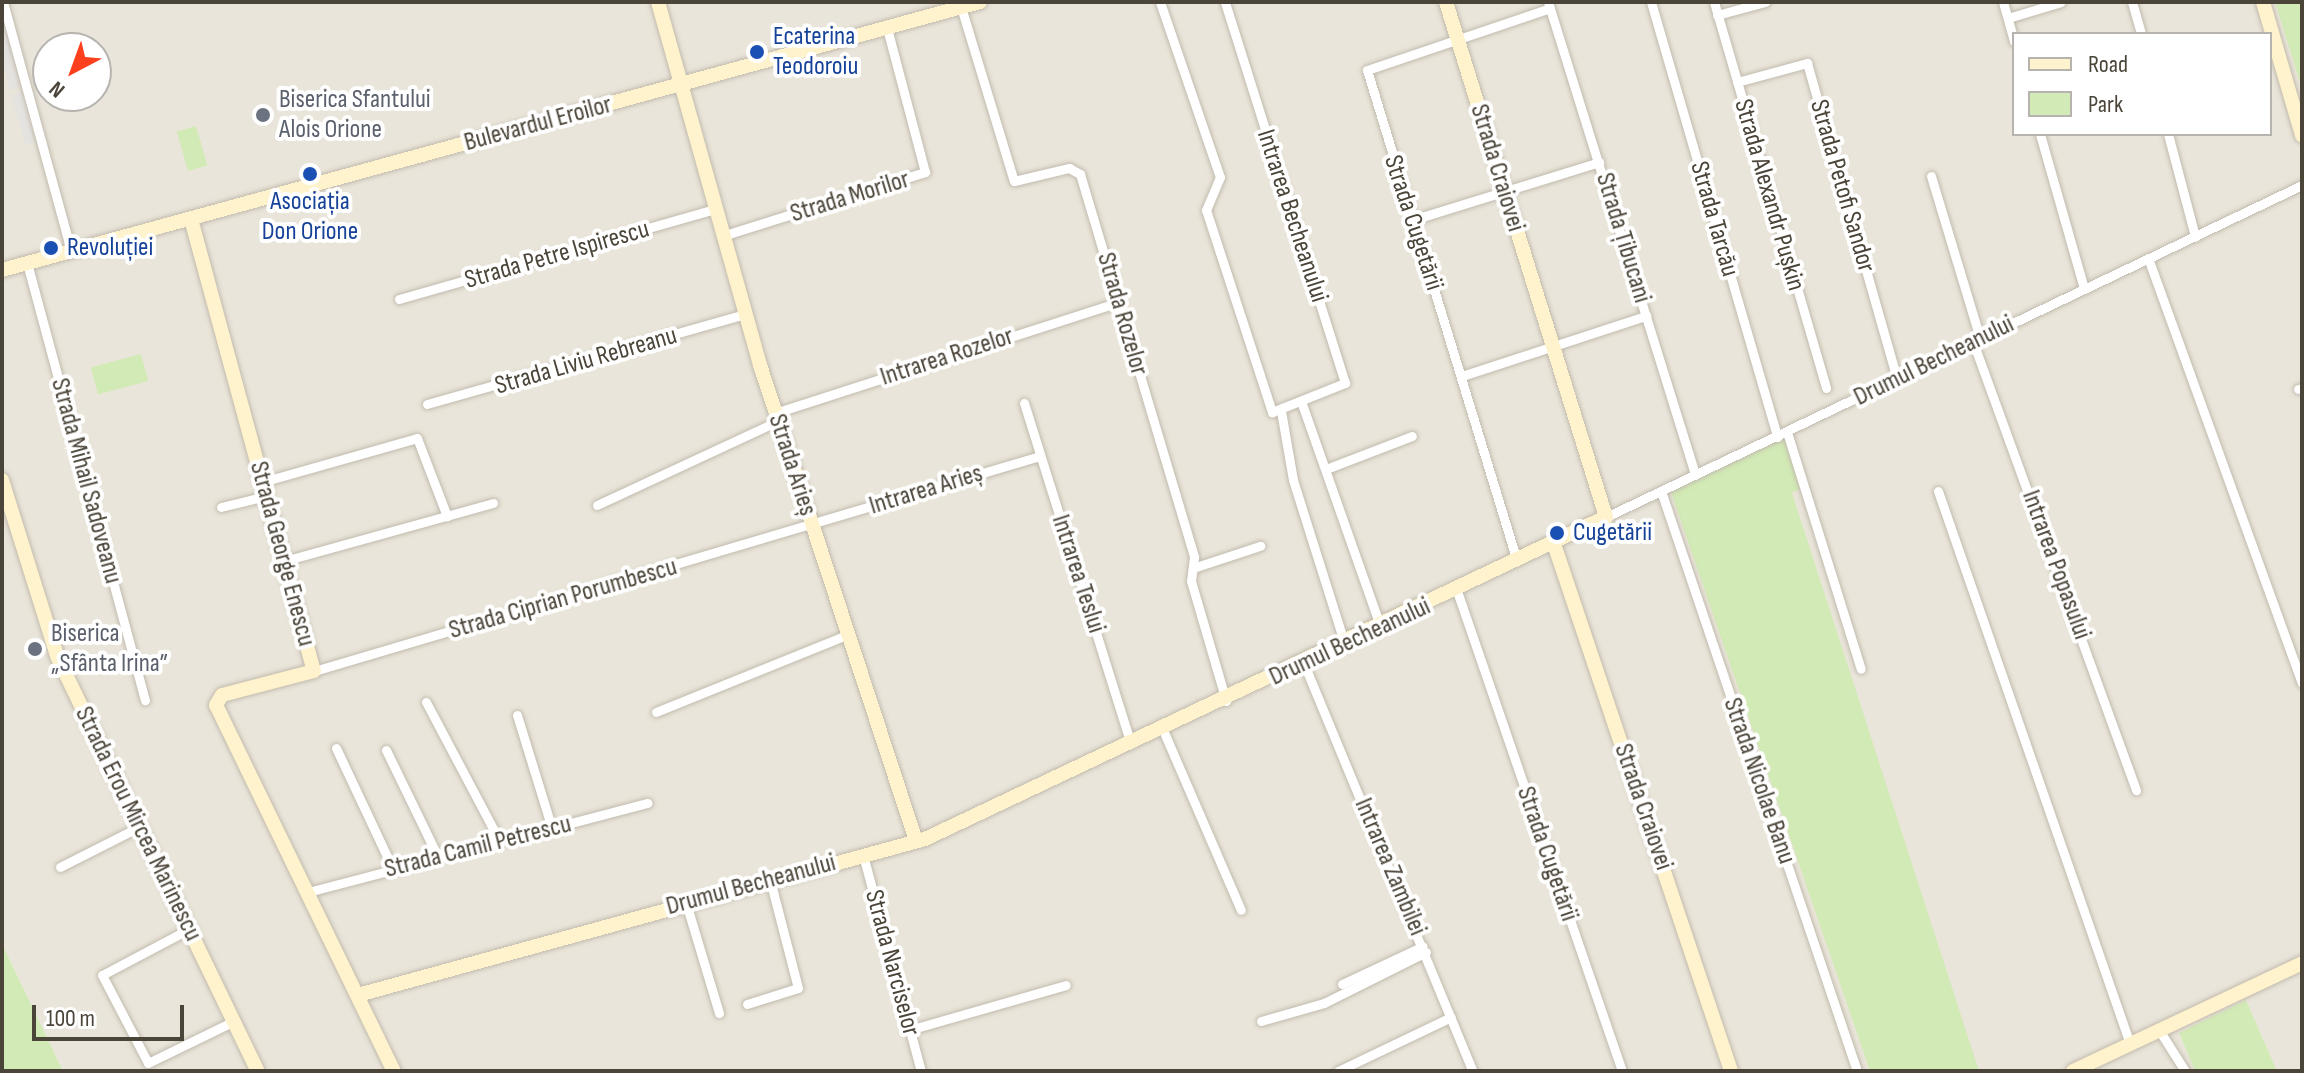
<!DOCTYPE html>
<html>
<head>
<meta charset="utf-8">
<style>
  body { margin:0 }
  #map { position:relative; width:2304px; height:1073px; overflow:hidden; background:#f6f3ec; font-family:"Sofia Sans Condensed",sans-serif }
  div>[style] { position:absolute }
  .residential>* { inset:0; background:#eae5da }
  .green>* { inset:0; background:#d2eab5; transform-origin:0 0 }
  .parking>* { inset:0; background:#e5e3e0 }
  .roads { filter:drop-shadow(0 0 2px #c2bbae) drop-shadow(0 0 2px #c2bbae) }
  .street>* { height:9px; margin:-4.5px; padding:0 4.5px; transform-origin:4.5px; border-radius:4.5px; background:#fff }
  .secondary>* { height:14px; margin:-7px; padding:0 7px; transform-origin:7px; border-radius:7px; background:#fff3cd }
  .dots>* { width:22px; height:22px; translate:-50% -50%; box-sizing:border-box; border:4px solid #fff; border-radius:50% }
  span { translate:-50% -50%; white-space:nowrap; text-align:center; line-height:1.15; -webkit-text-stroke:8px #fff; paint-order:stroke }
  .transit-label { font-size:26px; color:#164399 }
  .left { translate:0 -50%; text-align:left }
  .worship-label { font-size:26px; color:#5b616d }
  .street-label { font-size:26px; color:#4b4439 }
  .frame { position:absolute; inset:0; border:4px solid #4b4439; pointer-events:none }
  .legend { position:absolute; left:2012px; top:32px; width:260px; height:104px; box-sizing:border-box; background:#fff; border:2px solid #b7b4b0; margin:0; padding:10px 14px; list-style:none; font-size:24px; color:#4b4439 }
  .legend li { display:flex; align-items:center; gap:16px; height:40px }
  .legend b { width:40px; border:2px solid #b7b4b0 }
  .north { position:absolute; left:32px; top:32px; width:80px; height:80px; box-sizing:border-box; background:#fff; border:2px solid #b7b4b0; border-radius:50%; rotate:221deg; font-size:22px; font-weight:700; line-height:32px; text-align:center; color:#4b4439 }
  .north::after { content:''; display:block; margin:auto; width:28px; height:36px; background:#fc3f1d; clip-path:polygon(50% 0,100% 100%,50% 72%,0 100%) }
  .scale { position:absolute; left:32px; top:1005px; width:152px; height:36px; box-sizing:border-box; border:4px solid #4b4439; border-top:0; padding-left:10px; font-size:24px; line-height:28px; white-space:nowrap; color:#4b4439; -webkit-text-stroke:6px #fff; paint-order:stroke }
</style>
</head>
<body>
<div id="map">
  <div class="residential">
    <div style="clip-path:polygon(evenodd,2px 2px,2275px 2px,2302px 89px,2302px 1071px,2277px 1071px,2246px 1000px,2179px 1033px,2195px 1071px,63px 1071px,2px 944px,2px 2px,2014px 34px,2270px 34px,2270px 134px,2014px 134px,2014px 34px,2px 2px,48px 48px,96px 48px,96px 96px,48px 96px,48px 48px)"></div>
  </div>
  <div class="green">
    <div style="clip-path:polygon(2275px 2px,2302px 2px,2302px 89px)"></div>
    <div style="left:196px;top:126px;width:41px;height:20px;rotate:74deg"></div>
    <div style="left:141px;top:354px;width:28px;height:52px;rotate:75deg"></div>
    <div style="clip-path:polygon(1787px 434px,1804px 487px,1792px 493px,1979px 1071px,1870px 1071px,1671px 492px)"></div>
    <div style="clip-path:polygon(2px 944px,63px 1071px,2px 1071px)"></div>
    <div style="clip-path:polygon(2246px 1000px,2277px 1071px,2195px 1071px,2179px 1033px)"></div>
  </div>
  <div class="parking">
    <div style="clip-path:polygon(2px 17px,21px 87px,10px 90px,2px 62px)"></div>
    <div style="clip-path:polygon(23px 92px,36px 142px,26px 145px,11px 95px)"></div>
  </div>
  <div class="roads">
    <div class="street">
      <div style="left:3px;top:2px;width:258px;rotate:74.7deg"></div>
      <div style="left:1160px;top:2px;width:185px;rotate:71.1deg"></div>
      <div style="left:1220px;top:177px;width:36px;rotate:113deg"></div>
      <div style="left:1206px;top:210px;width:213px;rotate:71.9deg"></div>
      <div style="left:1272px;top:412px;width:79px;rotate:-21.7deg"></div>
      <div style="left:1345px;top:383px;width:399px;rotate:-107.5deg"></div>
      <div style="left:1548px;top:2px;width:495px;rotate:72.7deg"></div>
      <div style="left:1651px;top:2px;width:453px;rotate:73.8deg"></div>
      <div style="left:1714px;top:2px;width:402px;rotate:73.8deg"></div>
      <div style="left:2003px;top:2px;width:41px;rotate:74.2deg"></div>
      <div style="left:2132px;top:2px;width:33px;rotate:74deg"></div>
      <div style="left:961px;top:7px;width:182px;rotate:73.1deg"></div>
      <div style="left:1014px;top:181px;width:57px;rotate:-13.3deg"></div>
      <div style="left:1069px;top:168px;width:13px;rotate:29deg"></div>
      <div style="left:1080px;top:174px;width:400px;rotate:73.4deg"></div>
      <div style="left:1194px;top:557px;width:24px;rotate:97deg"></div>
      <div style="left:1191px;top:581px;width:125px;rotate:73.7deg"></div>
      <div style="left:1717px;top:15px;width:50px;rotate:-15.2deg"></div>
      <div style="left:2008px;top:18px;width:55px;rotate:-16.8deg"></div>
      <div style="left:1737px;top:82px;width:73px;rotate:-15.2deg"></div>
      <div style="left:1807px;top:63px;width:328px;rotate:74.1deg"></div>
      <div style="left:2040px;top:134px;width:160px;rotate:74.1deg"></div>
      <div style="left:2168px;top:134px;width:106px;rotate:75.2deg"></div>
      <div style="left:1931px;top:176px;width:169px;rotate:73.2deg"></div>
      <div style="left:1412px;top:220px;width:196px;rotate:-17.2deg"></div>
      <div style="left:722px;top:236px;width:213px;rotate:-17.5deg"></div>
      <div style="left:925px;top:172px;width:149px;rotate:-104.8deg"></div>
      <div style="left:2148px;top:258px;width:452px;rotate:70.1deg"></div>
      <div style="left:27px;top:263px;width:453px;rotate:74.9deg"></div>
      <div style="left:399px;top:299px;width:328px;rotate:-15.9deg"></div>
      <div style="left:1973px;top:342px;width:477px;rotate:70deg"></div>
      <div style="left:1462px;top:376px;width:194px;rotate:-18.1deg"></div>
      <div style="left:2298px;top:389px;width:4px;rotate:-14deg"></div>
      <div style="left:1024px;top:403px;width:357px;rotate:72.6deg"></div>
      <div style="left:427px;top:404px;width:330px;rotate:-15.8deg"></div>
      <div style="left:1302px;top:404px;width:238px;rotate:70.6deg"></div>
      <div style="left:1281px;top:411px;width:70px;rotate:80.1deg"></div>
      <div style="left:1293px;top:480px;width:173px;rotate:72.5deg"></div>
      <div style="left:775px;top:413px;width:361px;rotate:-17.9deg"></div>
      <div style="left:1787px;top:432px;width:248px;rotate:72.7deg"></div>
      <div style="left:1326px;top:469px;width:92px;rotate:-21deg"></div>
      <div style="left:262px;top:482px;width:161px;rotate:-15.8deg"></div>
      <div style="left:417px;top:438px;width:84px;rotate:69deg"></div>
      <div style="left:1661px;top:491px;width:612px;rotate:71.33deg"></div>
      <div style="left:1938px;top:491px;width:585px;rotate:70.85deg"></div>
      <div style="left:597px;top:505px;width:200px;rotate:-24.9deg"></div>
      <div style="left:221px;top:507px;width:46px;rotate:-13.7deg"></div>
      <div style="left:1606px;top:517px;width:771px;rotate:-25.5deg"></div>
      <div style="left:284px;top:561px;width:217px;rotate:-15.5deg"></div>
      <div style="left:1517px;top:561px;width:513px;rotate:-106.99deg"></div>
      <div style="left:1367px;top:70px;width:193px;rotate:-18.7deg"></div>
      <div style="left:1193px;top:568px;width:71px;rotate:-18.2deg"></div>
      <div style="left:1457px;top:591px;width:508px;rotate:71.03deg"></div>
      <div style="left:1304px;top:664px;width:441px;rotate:67.5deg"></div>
      <div style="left:314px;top:671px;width:757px;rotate:-16.5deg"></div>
      <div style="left:426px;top:702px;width:158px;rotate:62.1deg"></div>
      <div style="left:656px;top:712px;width:208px;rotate:-22deg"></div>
      <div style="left:517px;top:715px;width:119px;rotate:72.9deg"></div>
      <div style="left:1163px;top:730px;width:196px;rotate:66.6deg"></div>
      <div style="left:336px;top:748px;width:134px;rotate:64.8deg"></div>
      <div style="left:386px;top:750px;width:119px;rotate:64.1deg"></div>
      <div style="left:863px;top:855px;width:224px;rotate:75deg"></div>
      <div style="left:60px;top:867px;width:89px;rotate:-26.9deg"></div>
      <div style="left:308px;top:892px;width:351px;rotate:-14.7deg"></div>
      <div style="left:686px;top:903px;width:115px;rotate:73.3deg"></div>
      <div style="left:189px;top:929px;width:98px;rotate:152.1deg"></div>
      <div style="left:102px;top:975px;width:99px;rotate:62.4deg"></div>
      <div style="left:148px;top:1063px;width:96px;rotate:-26deg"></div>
      <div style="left:1342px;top:984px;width:89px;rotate:-25.1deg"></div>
      <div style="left:747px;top:1004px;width:53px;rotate:-17.4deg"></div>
      <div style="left:798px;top:988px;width:112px;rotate:-104.5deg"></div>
      <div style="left:1261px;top:1021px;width:66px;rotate:-15.9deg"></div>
      <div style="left:1324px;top:1003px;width:114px;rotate:-26.6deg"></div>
      <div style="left:909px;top:1030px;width:163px;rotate:-16deg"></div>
      <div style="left:2159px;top:1030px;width:49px;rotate:57.6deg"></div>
      <div style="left:1338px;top:1071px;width:125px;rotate:-25.5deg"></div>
    </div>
    <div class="secondary">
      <div style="left:658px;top:2px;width:377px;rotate:74.3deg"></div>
      <div style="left:760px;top:365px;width:501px;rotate:71.85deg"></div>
      <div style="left:2263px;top:2px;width:139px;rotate:73.7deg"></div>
      <div style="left:191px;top:219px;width:468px;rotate:74.8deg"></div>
      <div style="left:314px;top:671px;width:95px;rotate:165.4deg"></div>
      <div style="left:222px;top:695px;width:12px;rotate:121deg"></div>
      <div style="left:216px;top:705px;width:407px;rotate:64.1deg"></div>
      <div style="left:2px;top:270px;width:1014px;rotate:-15.32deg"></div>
      <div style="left:2px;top:480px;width:184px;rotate:72.6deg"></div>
      <div style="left:57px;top:656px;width:461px;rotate:64.2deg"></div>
      <div style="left:1554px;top:544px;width:556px;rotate:71.43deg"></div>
      <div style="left:358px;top:995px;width:588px;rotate:-15.38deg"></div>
      <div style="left:925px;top:839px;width:753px;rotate:-25.31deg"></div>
      <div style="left:1606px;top:517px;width:539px;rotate:-107.26deg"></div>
      <div style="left:2073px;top:1071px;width:253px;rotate:-25.2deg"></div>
    </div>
  </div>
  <div class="dots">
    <div style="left:757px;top:52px;background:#1a4fb4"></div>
    <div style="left:263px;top:115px;background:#6b7280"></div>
    <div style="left:310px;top:174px;background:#1a4fb4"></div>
    <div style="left:51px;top:248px;background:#1a4fb4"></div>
    <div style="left:1557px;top:533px;background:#1a4fb4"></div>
    <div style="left:35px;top:649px;background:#6b7280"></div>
  </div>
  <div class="transit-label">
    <span class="left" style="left:773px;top:52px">Ecaterina<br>Teodoroiu</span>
    <span style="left:310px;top:217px">Asociația<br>Don Orione</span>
    <span class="left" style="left:67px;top:248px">Revoluției</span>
    <span class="left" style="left:1573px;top:533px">Cugetării</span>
  </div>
  <div class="worship-label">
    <span class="left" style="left:279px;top:115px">Biserica Sfantului<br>Alois Orione</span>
    <span class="left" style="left:51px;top:649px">Biserica<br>„Sfânta Irina”</span>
  </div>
  <div class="street-label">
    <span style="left:538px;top:124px;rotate:-15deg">Bulevardul Eroilor</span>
    <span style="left:1497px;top:168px;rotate:73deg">Strada Craiovei</span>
    <span style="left:1842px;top:186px;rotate:74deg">Strada Petofi Sandor</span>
    <span style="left:1769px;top:195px;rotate:74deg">Strada Alexandr Pușkin</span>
    <span style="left:850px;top:197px;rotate:-17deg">Strada Morilor</span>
    <span style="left:1292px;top:216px;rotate:72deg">Intrarea Becheanului</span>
    <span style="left:1714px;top:219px;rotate:74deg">Strada Tarcău</span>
    <span style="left:1413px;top:223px;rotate:72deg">Strada Cugetării</span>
    <span style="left:1623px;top:238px;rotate:73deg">Strada Țibucani</span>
    <span style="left:557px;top:255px;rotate:-16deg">Strada Petre Ispirescu</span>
    <span style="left:1122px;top:314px;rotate:74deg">Strada Rozelor</span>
    <span style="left:947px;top:357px;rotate:-18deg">Intrarea Rozelor</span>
    <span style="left:586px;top:361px;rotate:-16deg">Strada Liviu Rebreanu</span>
    <span style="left:1934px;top:361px;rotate:-26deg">Drumul Becheanului</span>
    <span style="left:792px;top:465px;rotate:72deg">Strada Arieș</span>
    <span style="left:86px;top:481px;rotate:75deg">Strada Mihail Sadoveanu</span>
    <span style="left:926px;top:490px;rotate:-17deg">Intrarea Arieș</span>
    <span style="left:282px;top:554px;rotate:75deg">Strada George Enescu</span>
    <span style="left:2056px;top:565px;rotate:70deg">Intrarea Popasului</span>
    <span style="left:1078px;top:574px;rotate:72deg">Intrarea Teslui</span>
    <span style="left:563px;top:599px;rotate:-16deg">Strada Ciprian Porumbescu</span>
    <span style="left:1350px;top:642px;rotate:-25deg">Drumul Becheanului</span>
    <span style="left:1759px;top:781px;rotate:71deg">Strada Nicolae Banu</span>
    <span style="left:1643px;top:807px;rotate:71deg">Strada Craiovei</span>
    <span style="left:138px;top:824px;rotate:64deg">Strada Erou Mircea Marinescu</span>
    <span style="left:478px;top:847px;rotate:-14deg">Strada Camil Petrescu</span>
    <span style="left:1547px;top:854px;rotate:71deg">Strada Cugetării</span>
    <span style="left:1390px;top:867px;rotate:67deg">Intrarea Zambilei</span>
    <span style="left:751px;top:885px;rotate:-15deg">Drumul Becheanului</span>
    <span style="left:892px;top:963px;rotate:75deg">Strada Narciselor</span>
  </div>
  <div class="frame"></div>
  <ul class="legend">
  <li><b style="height:10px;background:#fff3cd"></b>Road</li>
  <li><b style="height:22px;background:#d2eab5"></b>Park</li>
  </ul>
  <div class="north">N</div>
  <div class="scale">100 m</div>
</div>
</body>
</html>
